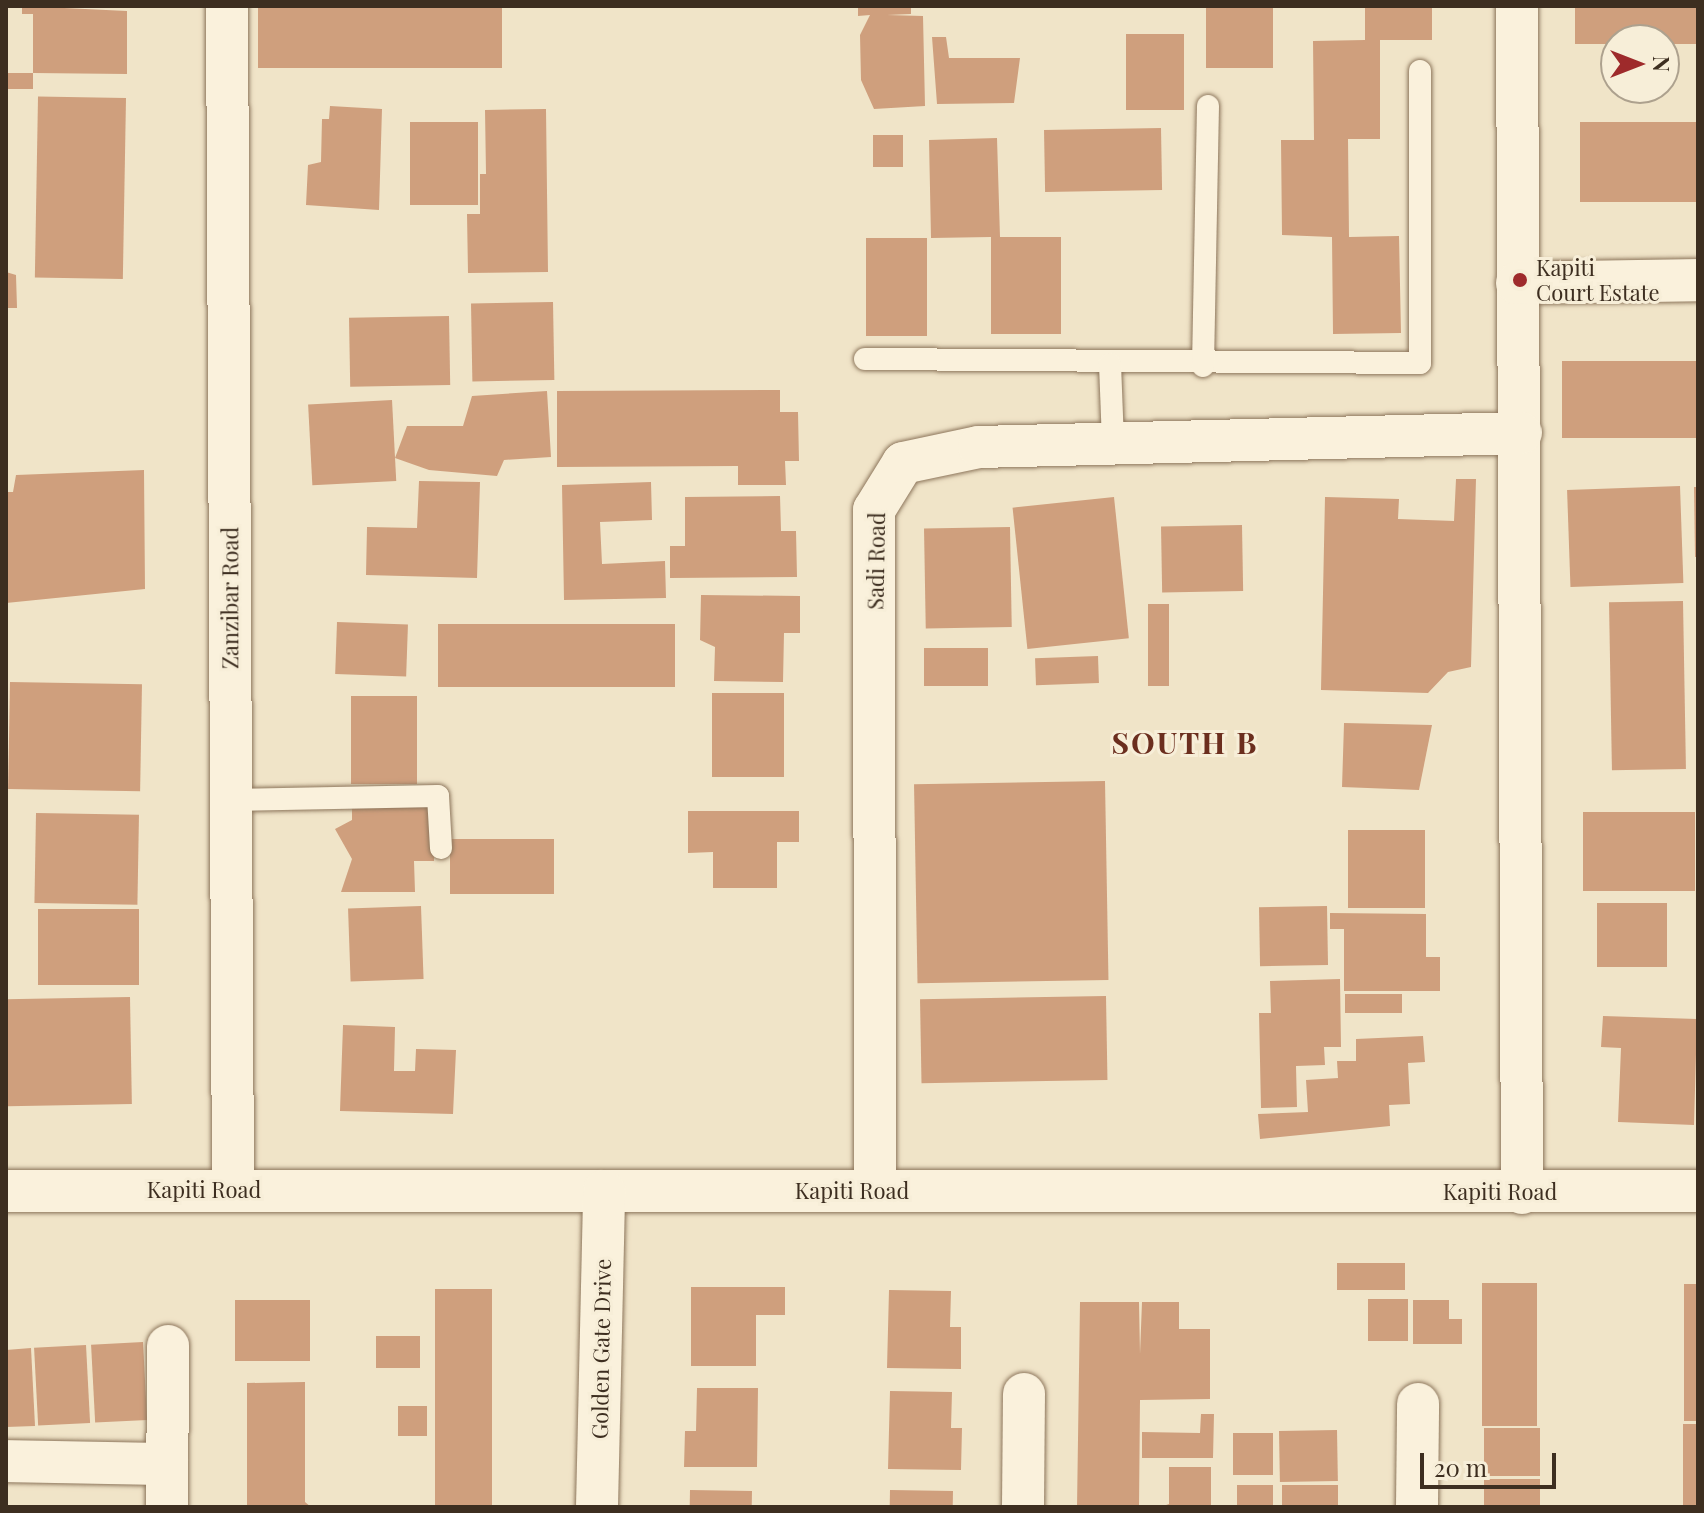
<!DOCTYPE html>
<html>
<head>
<meta charset="utf-8">
<style>
  body { margin:0 }
  #map { position:relative; width:1704px; height:1513px; overflow:hidden; background:#f0e4c8; font-family:"Playfair Display",serif }
  div>[style] { position:absolute }
  .building>* { inset:0; background:#cf9f7d; transform-origin:0 0 }
  .roads { filter:drop-shadow(0 0 2px #8d765c) drop-shadow(0 0 2px #8d765c) }
  .lane>* { height:22px; margin:-11px; padding:0 11px; transform-origin:11px; border-radius:11px; background:#faf1dc }
  .street>* { height:42px; margin:-21px; padding:0 21px; transform-origin:21px; border-radius:21px; background:#faf1dc }
  .dots>* { width:22px; height:22px; translate:-50% -50%; box-sizing:border-box; border:4px solid #f7eed8; border-radius:50% }
  span { translate:-50% -50%; white-space:nowrap; text-align:center; line-height:1.15; -webkit-text-stroke:6px #f7eed8; paint-order:stroke }
  .poi-label { font-size:22px; color:#3d2e20 }
  .left { translate:0 -50%; text-align:left }
  .street-label { font-size:22px; color:#3d2e20 }
  .district-label { font-size:30px; color:#6b2e1e; font-weight:700; letter-spacing:2px }
  .frame { position:absolute; inset:0; border:8px solid #3d2e20; pointer-events:none }
  .north { position:absolute; left:1600px; top:24px; width:80px; height:80px; box-sizing:border-box; background:#f7eed8; border:2px solid #ada18e; border-radius:50%; rotate:90deg; font-size:22px; font-weight:700; line-height:32px; text-align:center; color:#3d2e20 }
  .north::after { content:''; display:block; margin:auto; width:28px; height:36px; background:#9e2a2b; clip-path:polygon(50% 0,100% 100%,50% 72%,0 100%) }
  .scale { position:absolute; left:1420px; top:1453px; width:136px; height:36px; box-sizing:border-box; border:4px solid #3d2e20; border-top:0; padding-left:10px; font-size:24px; line-height:28px; white-space:nowrap; color:#3d2e20; -webkit-text-stroke:6px #f7eed8; paint-order:stroke }
</style>
</head>
<body>
<div id="map">
  <div class="building">
    <div style="clip-path:polygon(22px 6px,127px 11px,127px 74px,33px 73px,33px 14px,22px 14px)"></div>
    <div style="left:258px;top:6px;width:244px;height:62px"></div>
    <div style="clip-path:polygon(858px 6px,911px 6px,911px 14px,887px 15px,923px 16px,925px 106px,874px 109px,861px 80px,860px 35px,870px 15px,858px 16px)"></div>
    <div style="left:1206px;top:6px;width:67px;height:62px"></div>
    <div style="clip-path:polygon(1365px 6px,1432px 6px,1432px 40px,1380px 40px,1380px 139px,1348px 139px,1349px 237px,1399px 236px,1401px 333px,1333px 334px,1332px 237px,1282px 235px,1281px 140px,1314px 140px,1313px 41px,1365px 40px)"></div>
    <div style="left:1575px;top:6px;width:123px;height:38px"></div>
    <div style="left:1126px;top:34px;width:58px;height:76px"></div>
    <div style="clip-path:polygon(932px 37px,946px 37px,949px 58px,1020px 58px,1014px 103px,937px 104px)"></div>
    <div style="left:6px;top:73px;width:27px;height:16px"></div>
    <div style="left:126px;top:98px;width:181px;height:88px;rotate:91deg"></div>
    <div style="clip-path:polygon(330px 106px,382px 109px,379px 210px,306px 205px,308px 165px,321px 162px,322px 119px,329px 119px)"></div>
    <div style="clip-path:polygon(546px 109px,548px 272px,468px 273px,467px 214px,480px 214px,480px 174px,486px 174px,485px 110px)"></div>
    <div style="left:410px;top:122px;width:68px;height:83px"></div>
    <div style="left:1580px;top:122px;width:118px;height:80px"></div>
    <div style="left:1161px;top:128px;width:62px;height:117px;rotate:89deg"></div>
    <div style="left:873px;top:135px;width:30px;height:32px"></div>
    <div style="clip-path:polygon(997px 138px,1000px 237px,1061px 237px,1061px 334px,991px 334px,991px 237px,931px 238px,929px 140px)"></div>
    <div style="left:866px;top:238px;width:61px;height:98px"></div>
    <div style="clip-path:polygon(6px 272px,16px 275px,17px 308px,6px 308px)"></div>
    <div style="left:553px;top:302px;width:78px;height:82px;rotate:89deg"></div>
    <div style="left:449px;top:316px;width:69px;height:100px;rotate:89deg"></div>
    <div style="left:1698px;top:361px;width:77px;height:136px;rotate:90deg"></div>
    <div style="clip-path:polygon(780px 390px,780px 412px,798px 412px,799px 461px,785px 461px,786px 485px,738px 485px,738px 466px,557px 467px,557px 391px)"></div>
    <div style="clip-path:polygon(547px 391px,551px 457px,504px 460px,497px 476px,429px 470px,395px 458px,407px 426px,463px 426px,472px 396px)"></div>
    <div style="left:392px;top:400px;width:81px;height:84px;rotate:87deg"></div>
    <div style="clip-path:polygon(144px 470px,145px 589px,6px 603px,6px 492px,13px 492px,16px 475px)"></div>
    <div style="clip-path:polygon(1456px 479px,1476px 479px,1471px 667px,1448px 672px,1428px 693px,1321px 690px,1325px 497px,1399px 499px,1398px 519px,1454px 521px)"></div>
    <div style="clip-path:polygon(419px 481px,480px 482px,477px 578px,366px 575px,367px 527px,417px 528px)"></div>
    <div style="clip-path:polygon(651px 482px,652px 520px,600px 522px,602px 564px,665px 561px,666px 598px,564px 600px,562px 485px)"></div>
    <div style="left:1680px;top:486px;width:97px;height:113px;rotate:88deg"></div>
    <div style="clip-path:polygon(1694px 487px,1698px 487px,1698px 557px,1695px 557px)"></div>
    <div style="clip-path:polygon(780px 496px,781px 531px,796px 531px,797px 577px,670px 578px,670px 546px,685px 546px,685px 497px)"></div>
    <div style="left:1114px;top:497px;width:142px;height:102px;rotate:84deg"></div>
    <div style="left:1242px;top:525px;width:66px;height:81px;rotate:89deg"></div>
    <div style="left:1010px;top:527px;width:100px;height:86px;rotate:89deg"></div>
    <div style="clip-path:polygon(701px 595px,800px 596px,800px 633px,784px 633px,783px 682px,714px 681px,715px 647px,700px 640px)"></div>
    <div style="left:1683px;top:601px;width:168px;height:74px;rotate:89deg"></div>
    <div style="left:1148px;top:604px;width:21px;height:82px"></div>
    <div style="left:337px;top:622px;width:71px;height:52px;rotate:2deg"></div>
    <div style="left:438px;top:624px;width:237px;height:63px"></div>
    <div style="left:924px;top:648px;width:64px;height:38px"></div>
    <div style="left:1098px;top:656px;width:27px;height:63px;rotate:88deg"></div>
    <div style="left:10px;top:682px;width:132px;height:107px;rotate:1deg"></div>
    <div style="left:712px;top:693px;width:72px;height:84px"></div>
    <div style="left:351px;top:696px;width:66px;height:88px"></div>
    <div style="clip-path:polygon(1344px 723px,1432px 725px,1419px 790px,1342px 787px)"></div>
    <div style="left:1105px;top:781px;width:199px;height:191px;rotate:89deg"></div>
    <div style="clip-path:polygon(352px 803px,434px 803px,434px 861px,414px 861px,415px 892px,341px 892px,352px 859px,335px 829px,352px 820px)"></div>
    <div style="clip-path:polygon(688px 811px,799px 811px,799px 842px,777px 842px,777px 888px,713px 888px,713px 852px,688px 853px)"></div>
    <div style="left:1583px;top:812px;width:112px;height:79px"></div>
    <div style="left:36px;top:813px;width:103px;height:90px;rotate:1deg"></div>
    <div style="left:1348px;top:830px;width:77px;height:78px"></div>
    <div style="left:554px;top:839px;width:55px;height:104px;rotate:90deg"></div>
    <div style="left:1597px;top:903px;width:70px;height:64px"></div>
    <div style="left:421px;top:906px;width:73px;height:73px;rotate:88deg"></div>
    <div style="left:1327px;top:906px;width:59px;height:68px;rotate:89deg"></div>
    <div style="left:38px;top:909px;width:101px;height:76px"></div>
    <div style="clip-path:polygon(1330px 913px,1426px 914px,1426px 957px,1440px 957px,1440px 991px,1344px 991px,1344px 929px,1330px 929px)"></div>
    <div style="clip-path:polygon(1340px 979px,1341px 1047px,1324px 1047px,1325px 1065px,1296px 1066px,1297px 1107px,1261px 1108px,1259px 1013px,1271px 1013px,1270px 981px)"></div>
    <div style="left:1345px;top:994px;width:57px;height:19px"></div>
    <div style="left:1106px;top:996px;width:84px;height:186px;rotate:89deg"></div>
    <div style="left:130px;top:997px;width:107px;height:124px;rotate:89deg"></div>
    <div style="clip-path:polygon(1603px 1016px,1697px 1019px,1694px 1125px,1618px 1122px,1621px 1048px,1601px 1047px)"></div>
    <div style="clip-path:polygon(343px 1025px,395px 1027px,394px 1071px,415px 1071px,416px 1049px,456px 1050px,453px 1114px,340px 1111px)"></div>
    <div style="clip-path:polygon(1423px 1036px,1425px 1062px,1408px 1063px,1410px 1104px,1389px 1105px,1390px 1126px,1260px 1139px,1258px 1114px,1308px 1112px,1306px 1080px,1338px 1078px,1337px 1061px,1356px 1061px,1356px 1039px)"></div>
    <div style="left:1405px;top:1263px;width:27px;height:68px;rotate:90deg"></div>
    <div style="left:1482px;top:1283px;width:55px;height:143px"></div>
    <div style="left:1684px;top:1284px;width:14px;height:137px"></div>
    <div style="clip-path:polygon(691px 1287px,785px 1287px,785px 1315px,756px 1315px,756px 1366px,691px 1366px)"></div>
    <div style="left:435px;top:1289px;width:57px;height:218px"></div>
    <div style="clip-path:polygon(889px 1290px,951px 1291px,950px 1327px,961px 1327px,961px 1369px,887px 1368px)"></div>
    <div style="left:1368px;top:1299px;width:40px;height:42px"></div>
    <div style="left:235px;top:1300px;width:75px;height:61px"></div>
    <div style="clip-path:polygon(1413px 1300px,1449px 1300px,1449px 1319px,1462px 1319px,1462px 1344px,1413px 1344px)"></div>
    <div style="clip-path:polygon(1080px 1302px,1139px 1302px,1140px 1354px,1142px 1302px,1179px 1302px,1179px 1329px,1210px 1329px,1210px 1399px,1140px 1400px,1139px 1507px,1077px 1507px)"></div>
    <div style="left:376px;top:1336px;width:44px;height:32px"></div>
    <div style="left:143px;top:1342px;width:78px;height:52px;rotate:87deg"></div>
    <div style="left:86px;top:1345px;width:78px;height:52px;rotate:87deg"></div>
    <div style="clip-path:polygon(31px 1348px,35px 1426px,6px 1427px,6px 1350px)"></div>
    <div style="clip-path:polygon(305px 1382px,305px 1502px,311px 1507px,247px 1507px,247px 1383px)"></div>
    <div style="clip-path:polygon(697px 1388px,758px 1388px,757px 1467px,684px 1467px,685px 1431px,696px 1431px)"></div>
    <div style="clip-path:polygon(890px 1391px,952px 1392px,951px 1428px,962px 1428px,961px 1470px,888px 1469px)"></div>
    <div style="left:398px;top:1406px;width:29px;height:30px"></div>
    <div style="clip-path:polygon(1201px 1414px,1214px 1414px,1213px 1458px,1142px 1458px,1142px 1432px,1200px 1433px)"></div>
    <div style="left:1683px;top:1424px;width:15px;height:83px"></div>
    <div style="left:1484px;top:1428px;width:56px;height:48px"></div>
    <div style="left:1337px;top:1430px;width:51px;height:58px;rotate:89deg"></div>
    <div style="left:1233px;top:1433px;width:40px;height:42px"></div>
    <div style="clip-path:polygon(1169px 1467px,1211px 1467px,1211px 1505px,1160px 1507px,1169px 1504px)"></div>
    <div style="left:1484px;top:1479px;width:56px;height:28px"></div>
    <div style="left:1237px;top:1485px;width:36px;height:22px"></div>
    <div style="left:1282px;top:1485px;width:56px;height:22px"></div>
    <div style="left:690px;top:1490px;width:62px;height:17px;rotate:1deg"></div>
    <div style="left:890px;top:1490px;width:63px;height:17px;rotate:1deg"></div>
  </div>
  <div class="roads">
    <div class="lane">
      <div style="left:865px;top:359px;width:555px;rotate:0.41deg"></div>
      <div style="left:1420px;top:363px;width:292px;rotate:-90deg"></div>
      <div style="left:1110px;top:364px;width:79px;rotate:87.8deg"></div>
      <div style="left:1203px;top:366px;width:260px;rotate:-88.9deg"></div>
      <div style="left:231px;top:800px;width:207px;rotate:-1.1deg"></div>
      <div style="left:438px;top:796px;width:52px;rotate:86.7deg"></div>
    </div>
    <div class="street">
      <div style="left:227px;top:6px;width:1184px;rotate:89.71deg"></div>
      <div style="left:1517px;top:6px;width:1187px;rotate:89.76deg"></div>
      <div style="left:1517px;top:283px;width:181px;rotate:-0.9deg"></div>
      <div style="left:6px;top:1191px;width:1692px"></div>
      <div style="left:875px;top:1191px;width:681px;rotate:-90.08deg"></div>
      <div style="left:874px;top:510px;width:55px;rotate:-58.3deg"></div>
      <div style="left:903px;top:463px;width:78px;rotate:-11.9deg"></div>
      <div style="left:979px;top:447px;width:542px;rotate:-1.48deg"></div>
      <div style="left:6px;top:1461px;width:161px;rotate:1.1deg"></div>
      <div style="left:167px;top:1507px;width:161px;rotate:-89.6deg"></div>
      <div style="left:597px;top:1507px;width:316px;rotate:-88.7deg"></div>
      <div style="left:1023px;top:1507px;width:113px;rotate:-89.5deg"></div>
      <div style="left:1417px;top:1507px;width:103px;rotate:-89.4deg"></div>
    </div>
  </div>
  <div class="dots">
    <div style="left:1520px;top:280px;background:#9e2a2b"></div>
  </div>
  <div class="poi-label">
    <span class="left" style="left:1536px;top:280px">Kapiti<br>Court Estate</span>
  </div>
  <div class="street-label">
    <span style="left:876px;top:561px;rotate:-89deg">Sadi Road</span>
    <span style="left:230px;top:598px;rotate:-90deg">Zanzibar Road</span>
    <span style="left:204px;top:1190px">Kapiti Road</span>
    <span style="left:852px;top:1191px">Kapiti Road</span>
    <span style="left:1500px;top:1192px">Kapiti Road</span>
    <span style="left:601px;top:1349px;rotate:-89deg">Golden Gate Drive</span>
  </div>
  <div class="district-label">
    <span style="left:1185px;top:742px">SOUTH B</span>
  </div>
  <div class="frame"></div>
  <div class="north">N</div>
  <div class="scale">20 m</div>
</div>
</body>
</html>
